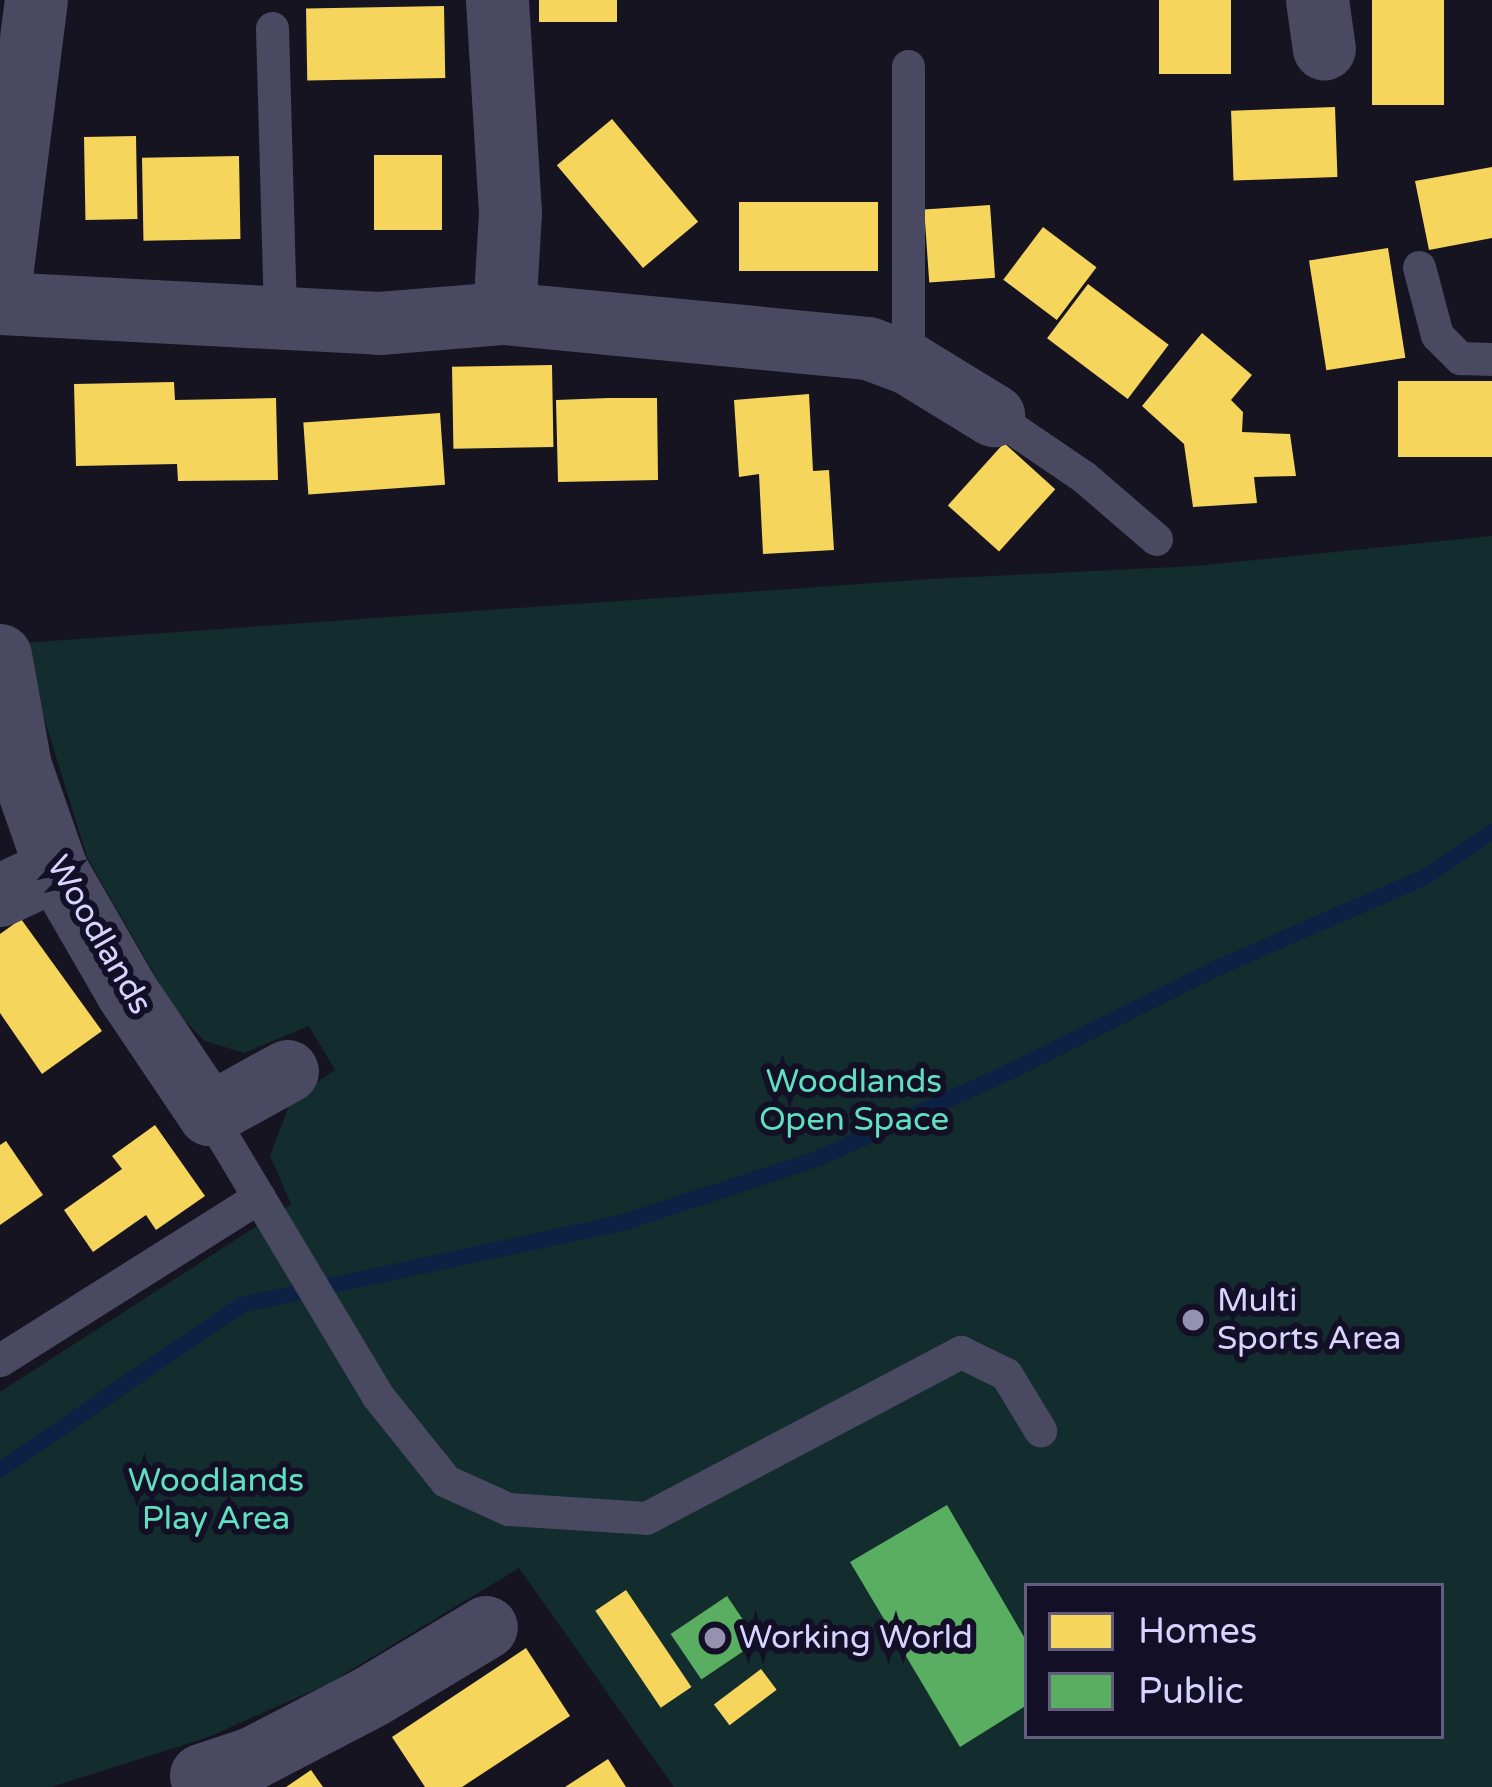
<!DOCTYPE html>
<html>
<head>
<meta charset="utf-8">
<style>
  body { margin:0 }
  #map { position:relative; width:1492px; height:1787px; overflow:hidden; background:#161421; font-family:"Varela Round",sans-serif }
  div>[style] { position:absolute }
  .green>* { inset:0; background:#132c2d }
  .homes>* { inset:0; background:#f6d55c; transform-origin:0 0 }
  .public>* { inset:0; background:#5aae61; transform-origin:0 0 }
  .stream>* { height:16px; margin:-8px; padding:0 8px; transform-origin:8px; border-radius:8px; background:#0d2144 }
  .lane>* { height:33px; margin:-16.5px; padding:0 16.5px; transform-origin:16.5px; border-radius:16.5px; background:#4a4962 }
  .street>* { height:63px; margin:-31.5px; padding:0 31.5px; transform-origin:31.5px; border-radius:31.5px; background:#4a4962 }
  .dots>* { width:33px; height:33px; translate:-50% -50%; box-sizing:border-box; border:6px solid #130f26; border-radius:50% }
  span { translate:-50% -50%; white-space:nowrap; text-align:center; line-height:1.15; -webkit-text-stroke:12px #130f26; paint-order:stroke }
  .street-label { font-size:33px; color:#d9d4ff }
  .park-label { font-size:33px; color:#5fe0c0 }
  .poi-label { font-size:33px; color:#d9d4ff }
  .left { translate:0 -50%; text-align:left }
  .legend { position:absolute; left:1024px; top:1583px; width:420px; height:156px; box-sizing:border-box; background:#130f26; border:3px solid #625e7d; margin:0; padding:15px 21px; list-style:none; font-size:36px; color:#d9d4ff }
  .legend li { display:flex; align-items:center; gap:24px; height:60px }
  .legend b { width:60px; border:3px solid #625e7d }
</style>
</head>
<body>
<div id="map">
  <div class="green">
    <div style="clip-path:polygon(evenodd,1492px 536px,1492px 1787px,674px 1787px,519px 1568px,328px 1684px,206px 1738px,51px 1787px,0 1787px,0 1392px,291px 1204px,270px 1156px,291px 1100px,335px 1070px,309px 1026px,244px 1053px,205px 1041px,176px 1012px,87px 857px,21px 643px,931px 579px,1195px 566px,1492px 536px,1027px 1586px,1441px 1586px,1441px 1736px,1027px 1736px,1027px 1586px)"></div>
  </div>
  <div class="homes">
    <div style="left:539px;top:0;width:78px;height:22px"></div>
    <div style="left:1159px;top:0;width:72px;height:74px"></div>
    <div style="left:1372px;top:0;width:72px;height:105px"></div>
    <div style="left:444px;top:6px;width:72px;height:138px;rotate:89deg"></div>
    <div style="left:1335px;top:107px;width:70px;height:104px;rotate:88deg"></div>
    <div style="left:612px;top:119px;width:134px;height:72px;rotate:50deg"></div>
    <div style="left:136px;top:136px;width:83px;height:52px;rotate:89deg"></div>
    <div style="left:374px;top:155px;width:68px;height:75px"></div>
    <div style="left:239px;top:156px;width:83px;height:97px;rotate:89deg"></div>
    <div style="clip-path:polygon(1492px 167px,1492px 238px,1429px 250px,1415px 181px)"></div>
    <div style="left:739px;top:202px;width:139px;height:69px"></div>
    <div style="left:990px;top:205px;width:73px;height:66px;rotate:86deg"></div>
    <div style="left:1043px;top:227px;width:67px;height:66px;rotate:37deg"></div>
    <div style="left:1388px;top:248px;width:111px;height:80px;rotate:81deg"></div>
    <div style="left:1088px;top:284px;width:101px;height:68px;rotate:37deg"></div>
    <div style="clip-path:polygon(1202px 333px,1252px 375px,1231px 400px,1243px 412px,1242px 432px,1290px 434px,1296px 476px,1254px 477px,1257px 503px,1193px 507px,1184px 444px,1142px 406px)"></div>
    <div style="left:552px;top:365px;width:82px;height:100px;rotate:89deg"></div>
    <div style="left:1492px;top:381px;width:76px;height:94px;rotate:90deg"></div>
    <div style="clip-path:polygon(174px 382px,175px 400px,276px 398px,278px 480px,178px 481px,177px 464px,76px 466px,74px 384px)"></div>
    <div style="clip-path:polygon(809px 394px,813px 471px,829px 470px,834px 550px,763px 554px,759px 474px,739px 477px,734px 400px)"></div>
    <div style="clip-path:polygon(608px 398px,657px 398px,658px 480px,558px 482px,556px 400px)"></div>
    <div style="left:440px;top:413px;width:72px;height:137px;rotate:86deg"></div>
    <div style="left:1004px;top:443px;width:69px;height:84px;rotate:42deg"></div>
    <div style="clip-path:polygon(21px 919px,102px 1031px,42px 1074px,0 1013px,0 934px)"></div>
    <div style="clip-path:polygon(155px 1125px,205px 1196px,156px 1230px,146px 1215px,93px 1252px,64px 1210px,122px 1169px,112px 1156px)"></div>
    <div style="clip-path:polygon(6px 1141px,43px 1195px,0 1225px,0 1145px)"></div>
    <div style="left:626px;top:1590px;width:117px;height:37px;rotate:56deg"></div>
    <div style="clip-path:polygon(526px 1648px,570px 1716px,462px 1787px,425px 1787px,392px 1737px)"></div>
    <div style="left:761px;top:1669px;width:26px;height:59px;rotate:53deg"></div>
    <div style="clip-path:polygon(608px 1759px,626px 1787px,565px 1787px)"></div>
    <div style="clip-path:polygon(311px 1770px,323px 1787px,286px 1787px)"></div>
  </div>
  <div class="public">
    <div style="clip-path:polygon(947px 1505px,1027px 1642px,1027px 1705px,960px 1747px,850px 1562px)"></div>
    <div style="left:727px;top:1596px;width:55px;height:68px;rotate:56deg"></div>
  </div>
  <div class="stream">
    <div style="left:0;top:1470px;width:292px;rotate:-34.4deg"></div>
    <div style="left:241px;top:1305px;width:396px;rotate:-12.2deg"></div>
    <div style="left:628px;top:1221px;width:199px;rotate:-18.2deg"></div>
    <div style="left:817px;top:1159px;width:215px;rotate:-24.4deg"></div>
    <div style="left:1013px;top:1070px;width:228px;rotate:-26.6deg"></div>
    <div style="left:1217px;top:968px;width:227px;rotate:-23.6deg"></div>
    <div style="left:1425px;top:877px;width:81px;rotate:-33.9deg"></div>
  </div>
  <div class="lane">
    <div style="left:272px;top:28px;width:290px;rotate:88.4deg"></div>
    <div style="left:908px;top:66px;width:297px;rotate:90deg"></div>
    <div style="left:1419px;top:267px;width:70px;rotate:75.2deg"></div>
    <div style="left:1437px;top:335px;width:33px;rotate:45deg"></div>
    <div style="left:1460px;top:358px;width:32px;rotate:2deg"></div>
    <div style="left:993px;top:415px;width:110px;rotate:34.3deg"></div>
    <div style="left:1084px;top:477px;width:95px;rotate:40.7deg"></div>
    <div style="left:209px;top:1114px;width:327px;rotate:59.1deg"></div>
    <div style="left:377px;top:1395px;width:110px;rotate:51.3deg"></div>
    <div style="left:446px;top:1481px;width:68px;rotate:24.3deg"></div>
    <div style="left:508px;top:1509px;width:138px;rotate:3.7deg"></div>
    <div style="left:646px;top:1518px;width:356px;rotate:-27.8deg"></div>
    <div style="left:961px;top:1352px;width:50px;rotate:26.1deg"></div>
    <div style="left:1006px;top:1374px;width:66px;rotate:58.7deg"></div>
    <div style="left:0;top:1360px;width:306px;rotate:-32.2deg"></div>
  </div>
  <div class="street">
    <div style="left:497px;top:0;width:213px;rotate:86.5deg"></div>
    <div style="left:510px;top:213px;width:100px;rotate:93.4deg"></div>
    <div style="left:1317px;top:0;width:49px;rotate:81.9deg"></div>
    <div style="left:0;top:284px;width:286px;rotate:-82.8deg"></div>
    <div style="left:0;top:303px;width:380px;rotate:3deg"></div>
    <div style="left:379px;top:323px;width:125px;rotate:-4.6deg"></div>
    <div style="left:504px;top:313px;width:366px;rotate:5.5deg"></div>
    <div style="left:868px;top:348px;width:43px;rotate:20.6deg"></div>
    <div style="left:908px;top:363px;width:100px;rotate:31.5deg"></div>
    <div style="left:0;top:655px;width:113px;rotate:79.8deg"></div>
    <div style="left:20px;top:766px;width:109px;rotate:70.7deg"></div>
    <div style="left:56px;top:869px;width:142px;rotate:60deg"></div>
    <div style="left:127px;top:992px;width:147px;rotate:56.1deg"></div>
    <div style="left:209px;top:1114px;width:89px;rotate:-28.9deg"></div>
    <div style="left:0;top:895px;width:62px;rotate:-24.9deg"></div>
    <div style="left:209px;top:1787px;width:14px;rotate:-124deg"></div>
    <div style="left:201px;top:1775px;width:54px;rotate:-18.4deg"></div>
    <div style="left:252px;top:1758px;width:134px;rotate:-27.5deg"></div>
    <div style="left:371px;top:1696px;width:134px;rotate:-31deg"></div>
  </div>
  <div class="dots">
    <div style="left:1193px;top:1320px;background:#9591b1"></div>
    <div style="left:715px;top:1638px;background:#9591b1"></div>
  </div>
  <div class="street-label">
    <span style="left:99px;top:935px;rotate:60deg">Woodlands</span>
  </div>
  <div class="park-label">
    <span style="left:854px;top:1101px">Woodlands<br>Open Space</span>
    <span style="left:216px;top:1500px">Woodlands<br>Play Area</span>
  </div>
  <div class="poi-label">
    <span class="left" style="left:1217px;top:1320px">Multi<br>Sports Area</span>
    <span class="left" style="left:739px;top:1638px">Working World</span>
  </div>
  <ul class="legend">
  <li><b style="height:33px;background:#f6d55c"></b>Homes</li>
  <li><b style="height:33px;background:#5aae61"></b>Public</li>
  </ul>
</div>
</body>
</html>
